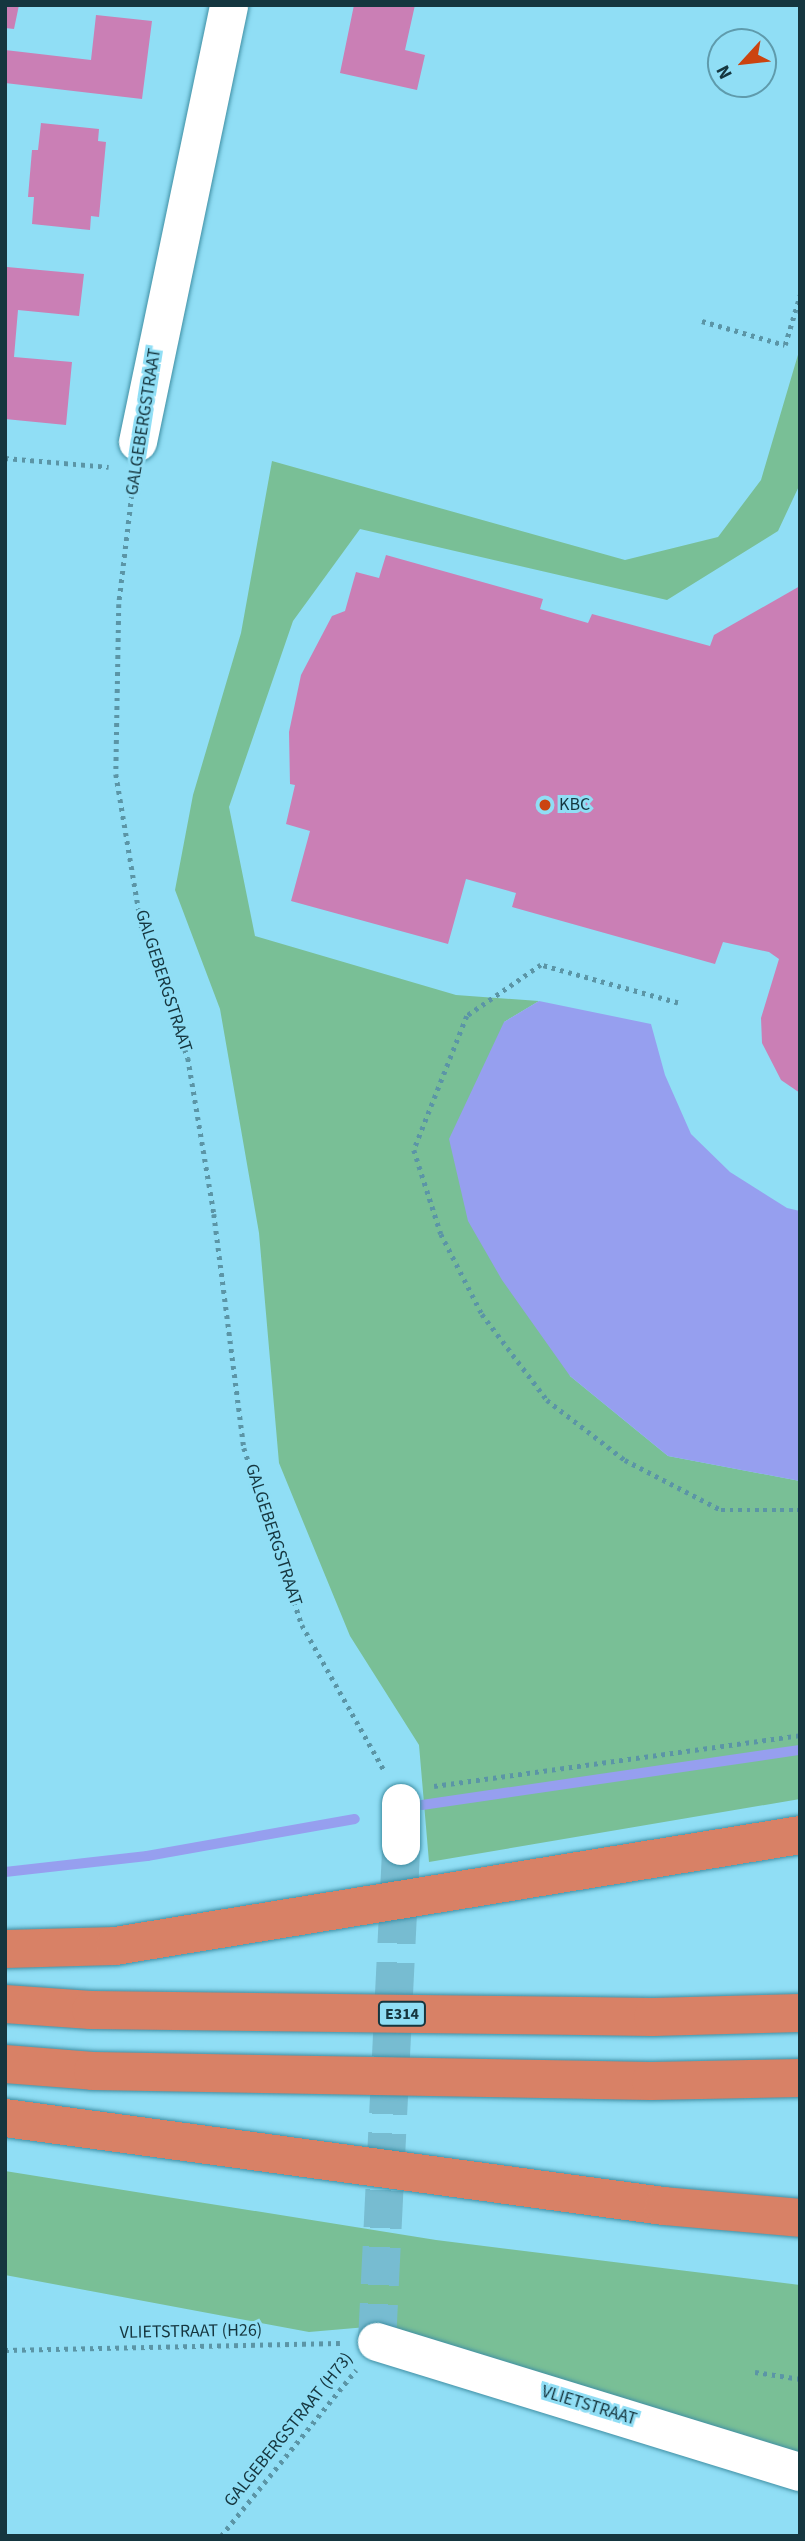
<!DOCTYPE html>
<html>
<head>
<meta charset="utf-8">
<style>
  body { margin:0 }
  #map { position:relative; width:805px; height:2541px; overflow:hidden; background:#90def5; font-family:"Source Sans 3",sans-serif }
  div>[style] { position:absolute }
  .green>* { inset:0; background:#79bf96 }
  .water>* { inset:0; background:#969fef }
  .stream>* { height:10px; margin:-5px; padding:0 5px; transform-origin:5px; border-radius:5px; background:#969fef }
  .building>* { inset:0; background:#ca7fb5 }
  .street-tunnel>* { height:38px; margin-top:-19px; transform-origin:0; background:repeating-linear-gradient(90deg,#77bcd1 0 38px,transparent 0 57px) }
  .path>* { height:4.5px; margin-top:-2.25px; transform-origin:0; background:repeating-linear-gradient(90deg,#5b95a6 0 3.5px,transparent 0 8.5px) }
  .roads { filter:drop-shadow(0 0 2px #408fa4) drop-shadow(0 0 2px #408fa4) }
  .street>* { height:38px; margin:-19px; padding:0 19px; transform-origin:19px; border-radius:19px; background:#fff }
  .highway>* { height:38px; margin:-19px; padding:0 19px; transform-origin:19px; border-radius:19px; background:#d88166 }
  .dots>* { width:19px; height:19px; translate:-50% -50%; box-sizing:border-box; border:4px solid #90def5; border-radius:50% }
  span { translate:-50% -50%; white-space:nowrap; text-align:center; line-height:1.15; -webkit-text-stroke:6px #90def5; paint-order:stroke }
  .shield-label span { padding:2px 5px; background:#90def5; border:2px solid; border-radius:5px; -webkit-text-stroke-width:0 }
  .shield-label { font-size:16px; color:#15363f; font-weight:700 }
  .street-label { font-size:18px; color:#15363f }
  .poi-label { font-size:18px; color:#15363f }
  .left { translate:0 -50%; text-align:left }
  .frame { position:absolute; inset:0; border:7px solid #15363f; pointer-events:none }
  .north { position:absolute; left:707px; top:28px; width:70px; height:70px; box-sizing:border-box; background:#90def5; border:2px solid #5f9bac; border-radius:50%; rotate:243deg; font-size:19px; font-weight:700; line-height:28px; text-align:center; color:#15363f }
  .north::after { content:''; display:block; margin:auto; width:24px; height:32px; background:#cb4410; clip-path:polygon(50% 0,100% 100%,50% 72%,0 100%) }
</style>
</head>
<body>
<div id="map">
  <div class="green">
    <div style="clip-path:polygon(800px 348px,800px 484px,778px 531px,667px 600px,360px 529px,293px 621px,229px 807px,255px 936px,456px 995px,539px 1001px,504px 1022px,570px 1376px,668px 1456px,800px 1481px,800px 1799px,429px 1862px,419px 1745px,350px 1636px,279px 1463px,259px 1233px,220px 1009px,175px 890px,193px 795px,241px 633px,272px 461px,625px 560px,718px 537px,761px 480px)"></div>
    <div style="clip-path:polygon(5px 2171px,436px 2240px,800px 2285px,800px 2454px,408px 2340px,390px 2325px,309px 2332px,5px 2275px)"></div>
  </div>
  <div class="water">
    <div style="clip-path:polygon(539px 1001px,651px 1024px,665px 1075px,691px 1134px,730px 1172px,787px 1208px,800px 1211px,800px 1481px,668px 1456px,570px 1376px,502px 1280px,468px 1221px,449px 1139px,504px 1022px)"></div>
  </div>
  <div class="stream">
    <div style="left:422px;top:1805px;width:382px;rotate:-8.3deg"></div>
    <div style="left:5px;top:1872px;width:143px;rotate:-6.4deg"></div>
    <div style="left:147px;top:1856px;width:211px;rotate:-10.1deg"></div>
  </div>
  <div class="building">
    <div style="clip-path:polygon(5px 5px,19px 5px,14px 29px,5px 28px)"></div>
    <div style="clip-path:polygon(354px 5px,415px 5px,405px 50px,425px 55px,417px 90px,340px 73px)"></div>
    <div style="clip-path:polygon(96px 15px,152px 21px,142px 99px,5px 83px,5px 50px,91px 60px)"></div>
    <div style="clip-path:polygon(41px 123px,99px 129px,98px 141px,106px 142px,99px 217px,91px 216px,90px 230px,32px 224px,34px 197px,28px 197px,32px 150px,38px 150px)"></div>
    <div style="clip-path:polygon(7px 267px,84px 274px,79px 316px,18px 310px,14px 357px,72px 362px,66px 425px,5px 419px)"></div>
    <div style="clip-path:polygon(386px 555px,543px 599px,540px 609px,588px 623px,592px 614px,710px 646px,714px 635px,800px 586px,800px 1093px,781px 1080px,762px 1043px,761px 1018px,779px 959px,769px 952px,723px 942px,715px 964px,512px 907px,516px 893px,466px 879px,448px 944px,291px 901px,310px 831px,286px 824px,295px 785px,290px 784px,289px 732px,301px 675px,332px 616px,345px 611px,356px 572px,379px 578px)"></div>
  </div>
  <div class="street-tunnel">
    <div style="left:377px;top:2342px;width:497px;rotate:-87.2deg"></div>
  </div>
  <div class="path">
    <div style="left:702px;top:321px;width:86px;rotate:16.1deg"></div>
    <div style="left:785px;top:345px;width:52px;rotate:-73.3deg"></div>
    <div style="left:5px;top:458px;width:104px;rotate:4.9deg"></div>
    <div style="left:134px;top:478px;width:127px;rotate:96.8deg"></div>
    <div style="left:119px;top:604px;width:170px;rotate:91deg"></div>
    <div style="left:116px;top:774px;width:157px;rotate:80.5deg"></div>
    <div style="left:142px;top:929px;width:137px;rotate:70.4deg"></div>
    <div style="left:188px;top:1058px;width:158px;rotate:80.5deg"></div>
    <div style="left:214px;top:1214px;width:236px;rotate:82.7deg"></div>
    <div style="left:244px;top:1448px;width:186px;rotate:71.9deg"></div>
    <div style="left:302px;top:1625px;width:167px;rotate:60.5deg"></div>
    <div style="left:678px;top:1003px;width:142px;rotate:-164.5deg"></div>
    <div style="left:541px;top:965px;width:90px;rotate:145.4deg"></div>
    <div style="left:467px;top:1016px;width:144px;rotate:111.6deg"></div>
    <div style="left:414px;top:1150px;width:88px;rotate:72.2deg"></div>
    <div style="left:441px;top:1234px;width:90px;rotate:62.9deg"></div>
    <div style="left:482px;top:1314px;width:108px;rotate:52.9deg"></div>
    <div style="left:547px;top:1400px;width:98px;rotate:37.6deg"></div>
    <div style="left:625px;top:1460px;width:108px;rotate:27.5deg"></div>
    <div style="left:721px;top:1510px;width:79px"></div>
    <div style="left:434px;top:1786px;width:370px;rotate:-7.9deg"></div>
    <div style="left:5px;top:2350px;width:335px;rotate:-1.2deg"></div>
    <div style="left:755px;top:2372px;width:46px;rotate:8.8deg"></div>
    <div style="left:221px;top:2536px;width:214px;rotate:-50.9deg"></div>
  </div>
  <div class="roads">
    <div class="street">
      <div style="left:138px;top:442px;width:446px;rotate:-78.2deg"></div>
      <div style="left:401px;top:1803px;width:43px;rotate:90deg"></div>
      <div style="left:377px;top:2342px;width:443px;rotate:17.1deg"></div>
    </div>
    <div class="highway">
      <div style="left:5px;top:1949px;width:110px;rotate:-1.6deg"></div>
      <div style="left:115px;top:1946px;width:694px;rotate:-9.2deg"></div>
      <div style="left:5px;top:2004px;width:86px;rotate:4deg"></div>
      <div style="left:91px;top:2010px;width:562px;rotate:0.71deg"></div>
      <div style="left:653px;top:2017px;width:147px;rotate:-1.6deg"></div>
      <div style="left:5px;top:2064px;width:88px;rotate:4.5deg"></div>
      <div style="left:93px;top:2071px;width:558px;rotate:1.03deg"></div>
      <div style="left:651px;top:2081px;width:149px;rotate:-1.2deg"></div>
      <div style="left:5px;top:2118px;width:665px;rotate:7.61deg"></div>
      <div style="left:664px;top:2206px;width:137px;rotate:5deg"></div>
    </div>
  </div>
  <div class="dots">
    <div style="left:545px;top:805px;background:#cb4410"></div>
  </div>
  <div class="shield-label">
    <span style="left:402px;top:2014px">E314</span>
  </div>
  <div class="street-label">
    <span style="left:144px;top:422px;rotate:-81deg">GALGEBERGSTRAAT</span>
    <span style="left:163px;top:981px;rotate:72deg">GALGEBERGSTRAAT</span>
    <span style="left:273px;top:1535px;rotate:72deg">GALGEBERGSTRAAT</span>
    <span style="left:191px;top:2332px;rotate:-1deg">VLIETSTRAAT (H26)</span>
    <span style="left:589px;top:2406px;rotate:17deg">VLIETSTRAAT</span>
    <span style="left:289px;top:2430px;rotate:-51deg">GALGEBERGSTRAAT (H73)</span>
  </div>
  <div class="poi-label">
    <span class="left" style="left:559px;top:805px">KBC</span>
  </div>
  <div class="frame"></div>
  <div class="north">N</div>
</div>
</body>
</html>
